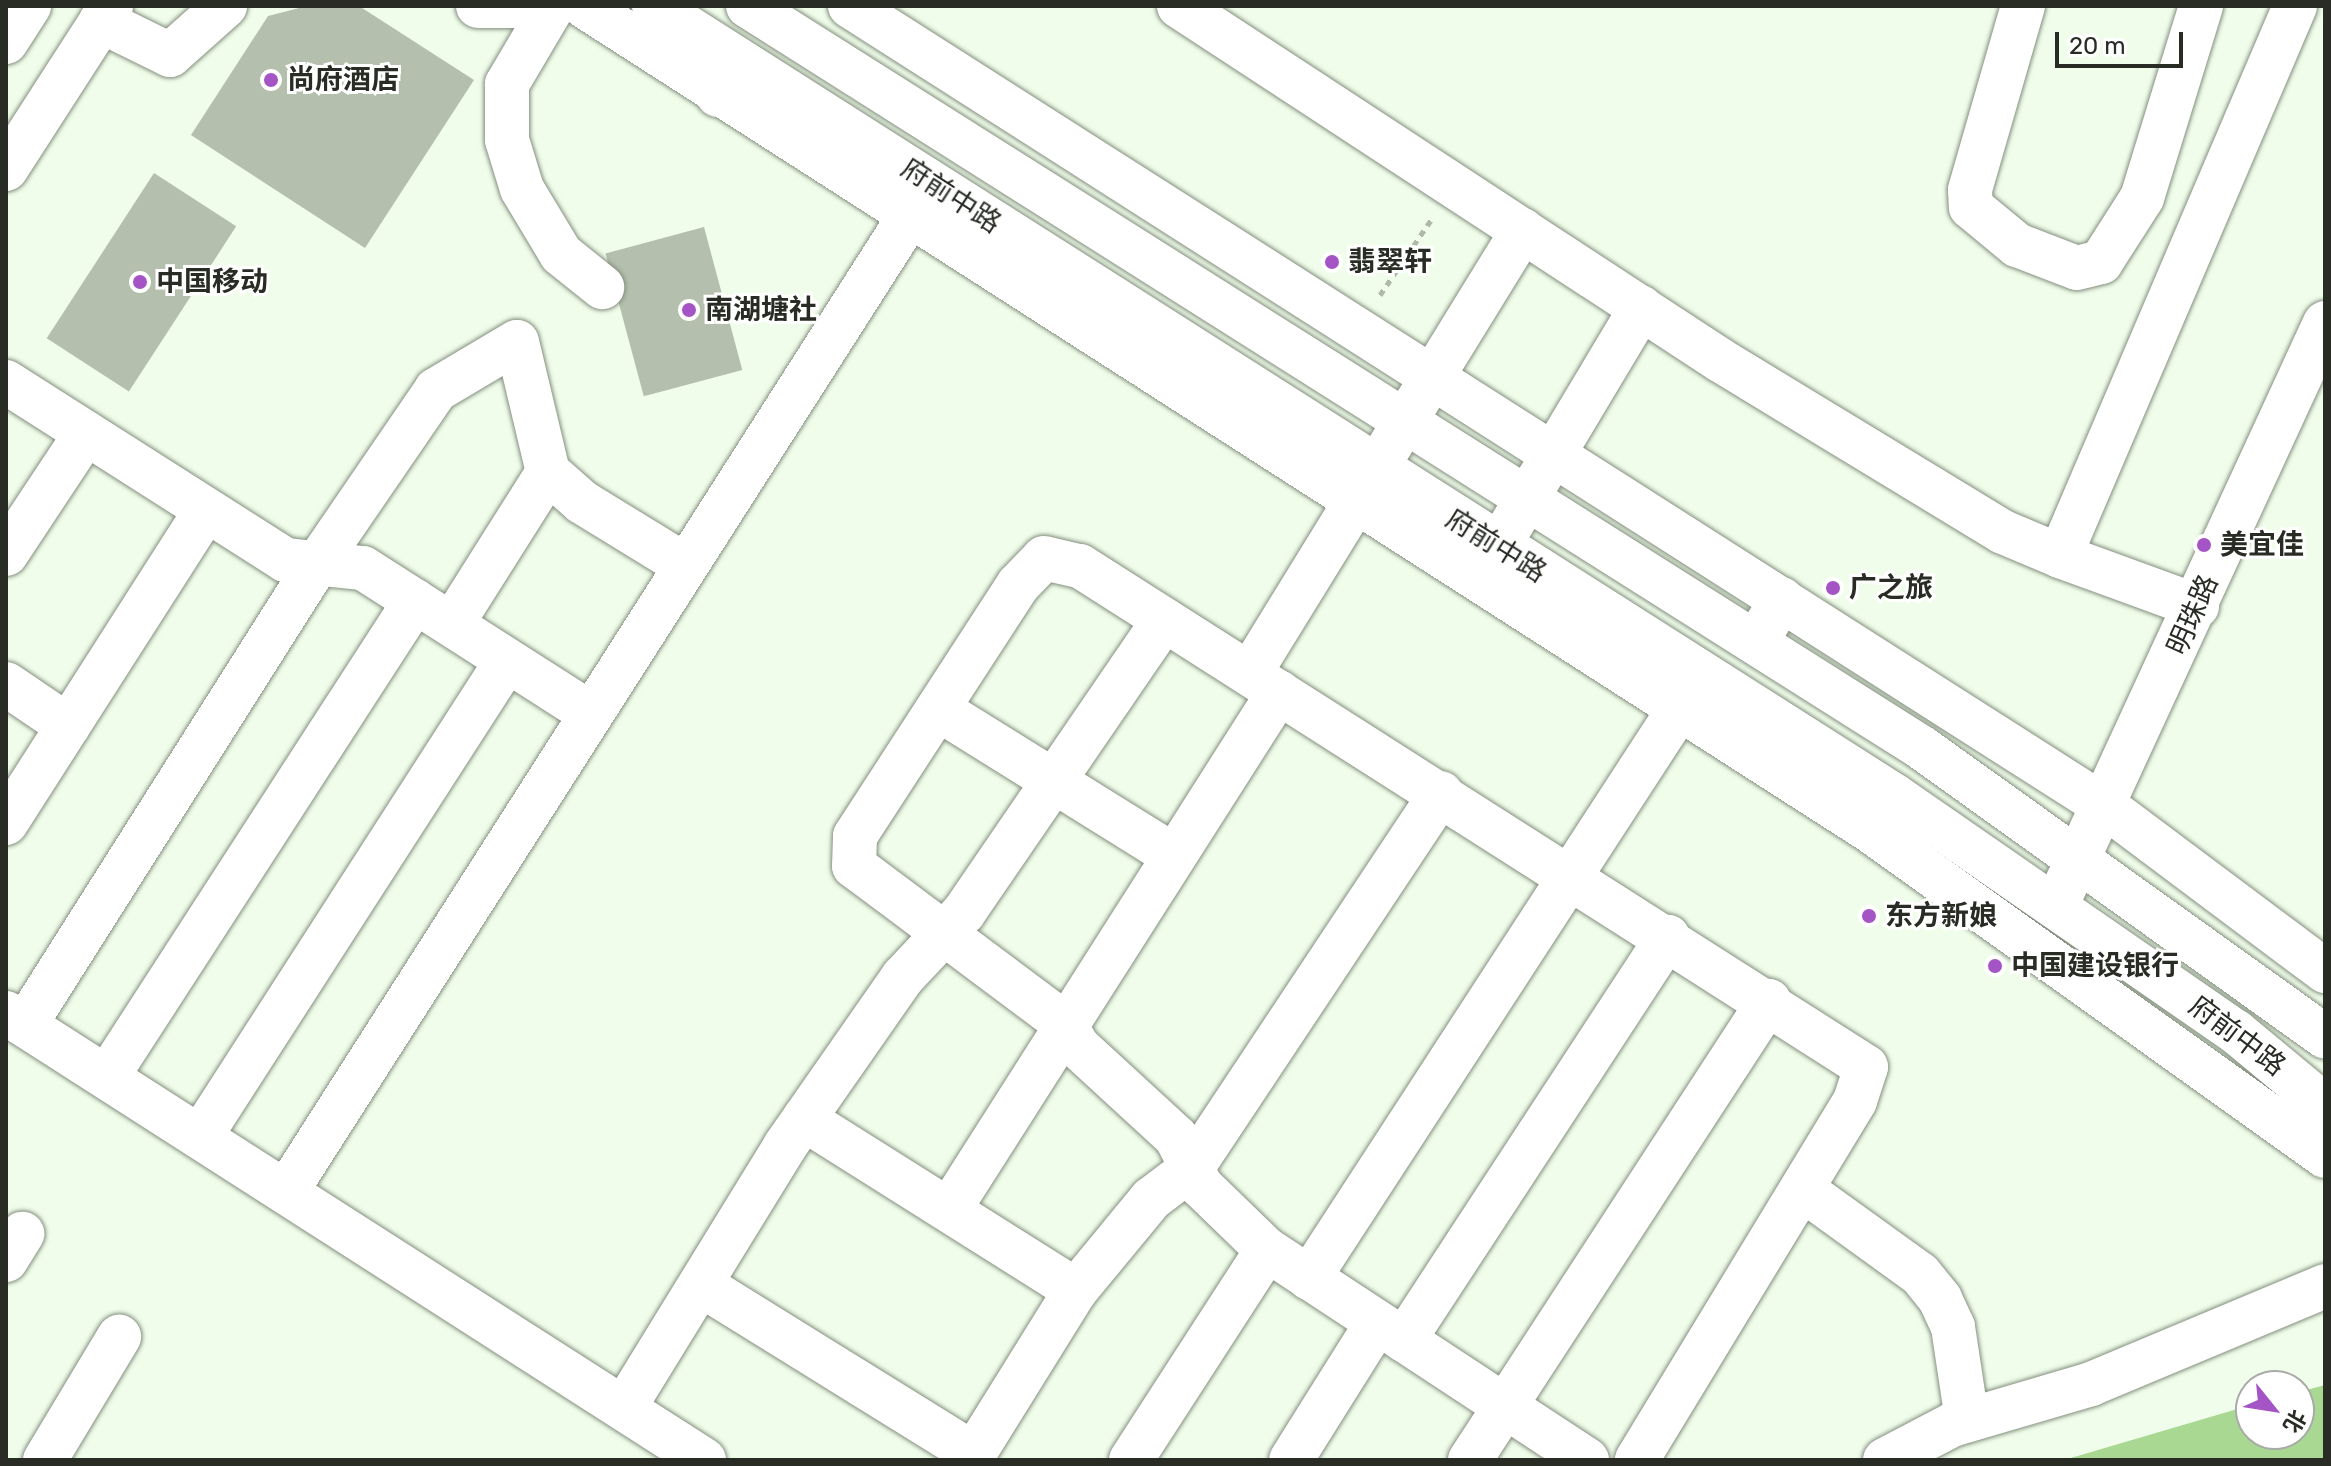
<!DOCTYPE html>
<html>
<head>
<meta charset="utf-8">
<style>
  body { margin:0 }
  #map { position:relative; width:2331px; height:1466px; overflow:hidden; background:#f0fdeb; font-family:Rubik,"Noto Sans SC",sans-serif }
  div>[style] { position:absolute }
  .water>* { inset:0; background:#a9d892 }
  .building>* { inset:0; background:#b4bfae; transform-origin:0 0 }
  .path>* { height:5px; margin-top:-2.5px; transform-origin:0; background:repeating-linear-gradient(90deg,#afb9aa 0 6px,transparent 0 12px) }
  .roads { filter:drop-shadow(0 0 2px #848f7e) drop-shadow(0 0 2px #848f7e) }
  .minor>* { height:44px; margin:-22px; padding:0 22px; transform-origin:22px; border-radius:22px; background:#fff }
  .major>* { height:44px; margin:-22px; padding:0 22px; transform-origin:22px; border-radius:22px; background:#fff }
  .dots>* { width:22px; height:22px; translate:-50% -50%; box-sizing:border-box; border:4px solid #fff; border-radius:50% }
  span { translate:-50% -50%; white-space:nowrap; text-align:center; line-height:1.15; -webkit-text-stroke:6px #fff; paint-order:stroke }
  .poi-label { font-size:28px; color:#282c25; font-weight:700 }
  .left { translate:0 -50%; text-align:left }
  .street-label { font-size:28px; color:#282c25 }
  .frame { position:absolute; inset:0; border:8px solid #282c25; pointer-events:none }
  .north { position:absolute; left:2235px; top:1370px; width:80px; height:80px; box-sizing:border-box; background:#fff; border:2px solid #a9aba8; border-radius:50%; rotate:120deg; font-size:22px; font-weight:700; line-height:32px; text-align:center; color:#282c25 }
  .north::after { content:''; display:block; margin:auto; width:28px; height:36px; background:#a554c5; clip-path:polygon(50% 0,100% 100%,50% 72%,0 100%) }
  .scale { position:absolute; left:2055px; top:32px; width:128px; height:36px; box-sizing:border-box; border:4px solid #282c25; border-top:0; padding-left:10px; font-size:24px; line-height:28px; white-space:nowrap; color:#282c25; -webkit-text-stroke:6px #fff; paint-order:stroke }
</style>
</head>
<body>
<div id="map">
  <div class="water">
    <div style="clip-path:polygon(2325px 1385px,2325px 1460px,2064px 1460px,2251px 1405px,2251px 1434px,2299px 1434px,2299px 1392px)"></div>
  </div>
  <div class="building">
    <div style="clip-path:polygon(307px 6px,359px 6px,474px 80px,365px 248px,191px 135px,268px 16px)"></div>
    <div style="left:154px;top:173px;width:98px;height:197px;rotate:33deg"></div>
    <div style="left:704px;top:227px;width:148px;height:102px;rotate:75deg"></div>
  </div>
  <div class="path">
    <div style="left:1380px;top:295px;width:91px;rotate:-55.8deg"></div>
  </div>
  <div class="roads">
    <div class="minor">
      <div style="left:478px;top:6px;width:40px"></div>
      <div style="left:553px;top:6px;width:91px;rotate:120.5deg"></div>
      <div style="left:507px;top:84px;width:56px;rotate:90deg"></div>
      <div style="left:507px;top:140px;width:51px;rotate:73deg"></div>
      <div style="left:522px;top:189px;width:76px;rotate:59deg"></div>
      <div style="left:561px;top:254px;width:53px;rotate:38.8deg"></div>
      <div style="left:584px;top:6px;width:1530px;rotate:32.67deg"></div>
      <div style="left:1872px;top:832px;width:557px;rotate:35.57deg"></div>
      <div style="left:850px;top:6px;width:1490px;rotate:32.53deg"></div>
      <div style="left:2106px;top:807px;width:274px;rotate:36.8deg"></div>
      <div style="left:1179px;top:6px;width:647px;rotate:33.2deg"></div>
      <div style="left:1720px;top:360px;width:331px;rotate:31.3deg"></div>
      <div style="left:2003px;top:532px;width:62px;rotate:22.8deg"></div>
      <div style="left:2060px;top:556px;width:598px;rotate:-66.86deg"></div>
      <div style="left:2023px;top:6px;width:191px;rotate:106.1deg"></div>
      <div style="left:1970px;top:190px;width:17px;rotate:87deg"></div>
      <div style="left:1971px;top:207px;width:60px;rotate:39.6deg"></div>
      <div style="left:2017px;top:245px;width:64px;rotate:21deg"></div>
      <div style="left:2077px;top:268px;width:25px;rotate:-14deg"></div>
      <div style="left:2101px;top:262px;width:76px;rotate:-57.4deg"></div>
      <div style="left:2142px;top:198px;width:201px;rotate:-72.9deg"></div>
      <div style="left:101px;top:21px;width:77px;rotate:26.2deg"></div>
      <div style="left:170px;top:55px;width:74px;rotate:-41.7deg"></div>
      <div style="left:6px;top:382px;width:331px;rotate:32.5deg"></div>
      <div style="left:285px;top:560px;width:78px;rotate:5.9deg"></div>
      <div style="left:363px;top:568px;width:267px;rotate:32.6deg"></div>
      <div style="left:1498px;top:547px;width:279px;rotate:-59.1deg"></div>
      <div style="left:6px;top:554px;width:145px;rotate:-56.5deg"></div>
      <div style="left:2060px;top:556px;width:146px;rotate:20.1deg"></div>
      <div style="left:452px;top:624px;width:180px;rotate:-57.7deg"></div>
      <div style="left:1250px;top:673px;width:520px;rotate:-58.36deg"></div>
      <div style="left:6px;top:684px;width:75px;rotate:34.1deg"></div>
      <div style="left:938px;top:709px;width:277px;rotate:31.9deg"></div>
      <div style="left:6px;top:823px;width:371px;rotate:-57.4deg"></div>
      <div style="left:2056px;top:906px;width:642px;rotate:-65.23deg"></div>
      <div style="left:6px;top:1013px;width:829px;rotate:32.64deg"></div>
      <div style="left:25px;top:1025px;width:546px;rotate:-57.65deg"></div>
      <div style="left:317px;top:564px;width:211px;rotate:-55.6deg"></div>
      <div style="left:436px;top:390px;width:94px;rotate:-30.7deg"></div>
      <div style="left:517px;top:342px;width:134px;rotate:76.6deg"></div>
      <div style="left:548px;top:472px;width:45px;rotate:41.4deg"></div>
      <div style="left:582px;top:502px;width:119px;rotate:31.5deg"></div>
      <div style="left:107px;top:1077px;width:567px;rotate:-57.09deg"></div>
      <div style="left:804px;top:1119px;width:321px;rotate:32.2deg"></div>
      <div style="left:200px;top:1137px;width:565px;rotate:-57.21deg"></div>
      <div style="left:1802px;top:1189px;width:145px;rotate:35.8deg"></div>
      <div style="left:1920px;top:1274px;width:32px;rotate:51deg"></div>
      <div style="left:1940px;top:1299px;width:31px;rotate:65deg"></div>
      <div style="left:1953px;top:1327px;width:94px;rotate:81.4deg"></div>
      <div style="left:286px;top:1192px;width:1183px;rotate:-57.42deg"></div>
      <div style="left:949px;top:1210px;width:614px;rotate:-57.5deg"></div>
      <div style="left:6px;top:1260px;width:31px;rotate:-58deg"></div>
      <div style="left:1309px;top:1278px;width:706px;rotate:-56.96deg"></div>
      <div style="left:703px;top:1286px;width:319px;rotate:31.8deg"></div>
      <div style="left:1404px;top:1340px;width:482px;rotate:-56.8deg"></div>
      <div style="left:624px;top:1408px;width:308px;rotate:-58.4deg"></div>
      <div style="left:785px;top:1146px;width:206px;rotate:-55.1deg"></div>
      <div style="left:903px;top:977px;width:89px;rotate:-46.8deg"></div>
      <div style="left:964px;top:912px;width:354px;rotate:-55.6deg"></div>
      <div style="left:45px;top:1460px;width:144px;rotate:-59deg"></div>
      <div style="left:970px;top:1460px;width:200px;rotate:-58.1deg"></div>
      <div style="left:1076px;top:1290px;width:118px;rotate:-50.5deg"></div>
      <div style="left:1151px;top:1199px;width:51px;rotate:-37.1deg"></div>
      <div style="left:1192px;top:1168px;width:450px;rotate:-56.4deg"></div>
      <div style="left:1131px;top:1460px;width:250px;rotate:-57.1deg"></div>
      <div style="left:1291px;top:1460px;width:162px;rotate:-57.9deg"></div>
      <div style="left:1470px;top:1460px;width:548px;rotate:-56.92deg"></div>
      <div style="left:1587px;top:1460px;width:383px;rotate:-146.7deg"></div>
      <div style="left:1267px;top:1250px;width:92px;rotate:-135.9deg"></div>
      <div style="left:1201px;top:1186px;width:55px;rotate:-117deg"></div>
      <div style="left:1176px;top:1137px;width:133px;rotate:-137.4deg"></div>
      <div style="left:1078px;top:1047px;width:28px;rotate:-120deg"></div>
      <div style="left:1064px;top:1023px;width:262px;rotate:-143.2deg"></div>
      <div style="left:854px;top:866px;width:30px;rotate:-88deg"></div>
      <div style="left:855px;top:836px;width:299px;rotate:-57deg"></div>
      <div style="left:1018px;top:585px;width:37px;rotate:-46deg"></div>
      <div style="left:1044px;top:558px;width:37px;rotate:13deg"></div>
      <div style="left:1080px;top:566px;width:932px;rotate:32.51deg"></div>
      <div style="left:1866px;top:1067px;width:36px;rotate:108deg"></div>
      <div style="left:1855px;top:1101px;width:420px;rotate:121.3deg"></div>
      <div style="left:1885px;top:1460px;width:76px;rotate:-27.6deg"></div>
      <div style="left:1952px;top:1425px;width:145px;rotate:-16.4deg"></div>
      <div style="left:2091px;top:1384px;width:254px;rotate:-22.7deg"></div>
    </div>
    <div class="major">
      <div style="left:654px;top:6px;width:1471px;rotate:32.48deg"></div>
      <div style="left:1895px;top:796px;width:415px;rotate:34.7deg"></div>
      <div style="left:2236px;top:1032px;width:116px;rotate:39.7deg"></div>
      <div style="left:748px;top:6px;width:1389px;rotate:32.29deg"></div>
      <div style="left:1922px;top:748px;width:496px;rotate:35.6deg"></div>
      <div style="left:6px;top:42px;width:43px;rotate:-57.4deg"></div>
      <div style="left:718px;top:95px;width:40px;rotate:-56deg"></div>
      <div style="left:6px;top:169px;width:194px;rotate:-57.2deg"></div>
      <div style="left:1756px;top:642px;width:50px;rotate:-58.8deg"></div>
    </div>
  </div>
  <div class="dots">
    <div style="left:271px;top:80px;background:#a554c5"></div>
    <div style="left:1332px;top:262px;background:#a554c5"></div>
    <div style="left:140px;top:282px;background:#a554c5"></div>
    <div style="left:689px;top:310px;background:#a554c5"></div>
    <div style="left:2204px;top:545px;background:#a554c5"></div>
    <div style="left:1833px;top:588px;background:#a554c5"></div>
    <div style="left:1869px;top:916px;background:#a554c5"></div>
    <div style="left:1995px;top:966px;background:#a554c5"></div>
  </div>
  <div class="poi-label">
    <span class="left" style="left:287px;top:80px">尚府酒店</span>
    <span class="left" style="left:1348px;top:262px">翡翠轩</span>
    <span class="left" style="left:156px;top:282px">中国移动</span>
    <span class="left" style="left:705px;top:310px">南湖塘社</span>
    <span class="left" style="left:2220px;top:545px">美宜佳</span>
    <span class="left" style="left:1849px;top:588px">广之旅</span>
    <span class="left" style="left:1885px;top:916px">东方新娘</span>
    <span class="left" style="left:2011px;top:966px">中国建设银行</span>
  </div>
  <div class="street-label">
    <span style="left:951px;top:196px;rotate:33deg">府前中路</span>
    <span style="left:1496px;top:546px;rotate:32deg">府前中路</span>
    <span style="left:2193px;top:615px;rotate:-66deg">明珠路</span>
    <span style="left:2237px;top:1036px;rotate:37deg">府前中路</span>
  </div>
  <div class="frame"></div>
  <div class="north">北</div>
  <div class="scale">20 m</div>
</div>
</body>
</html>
